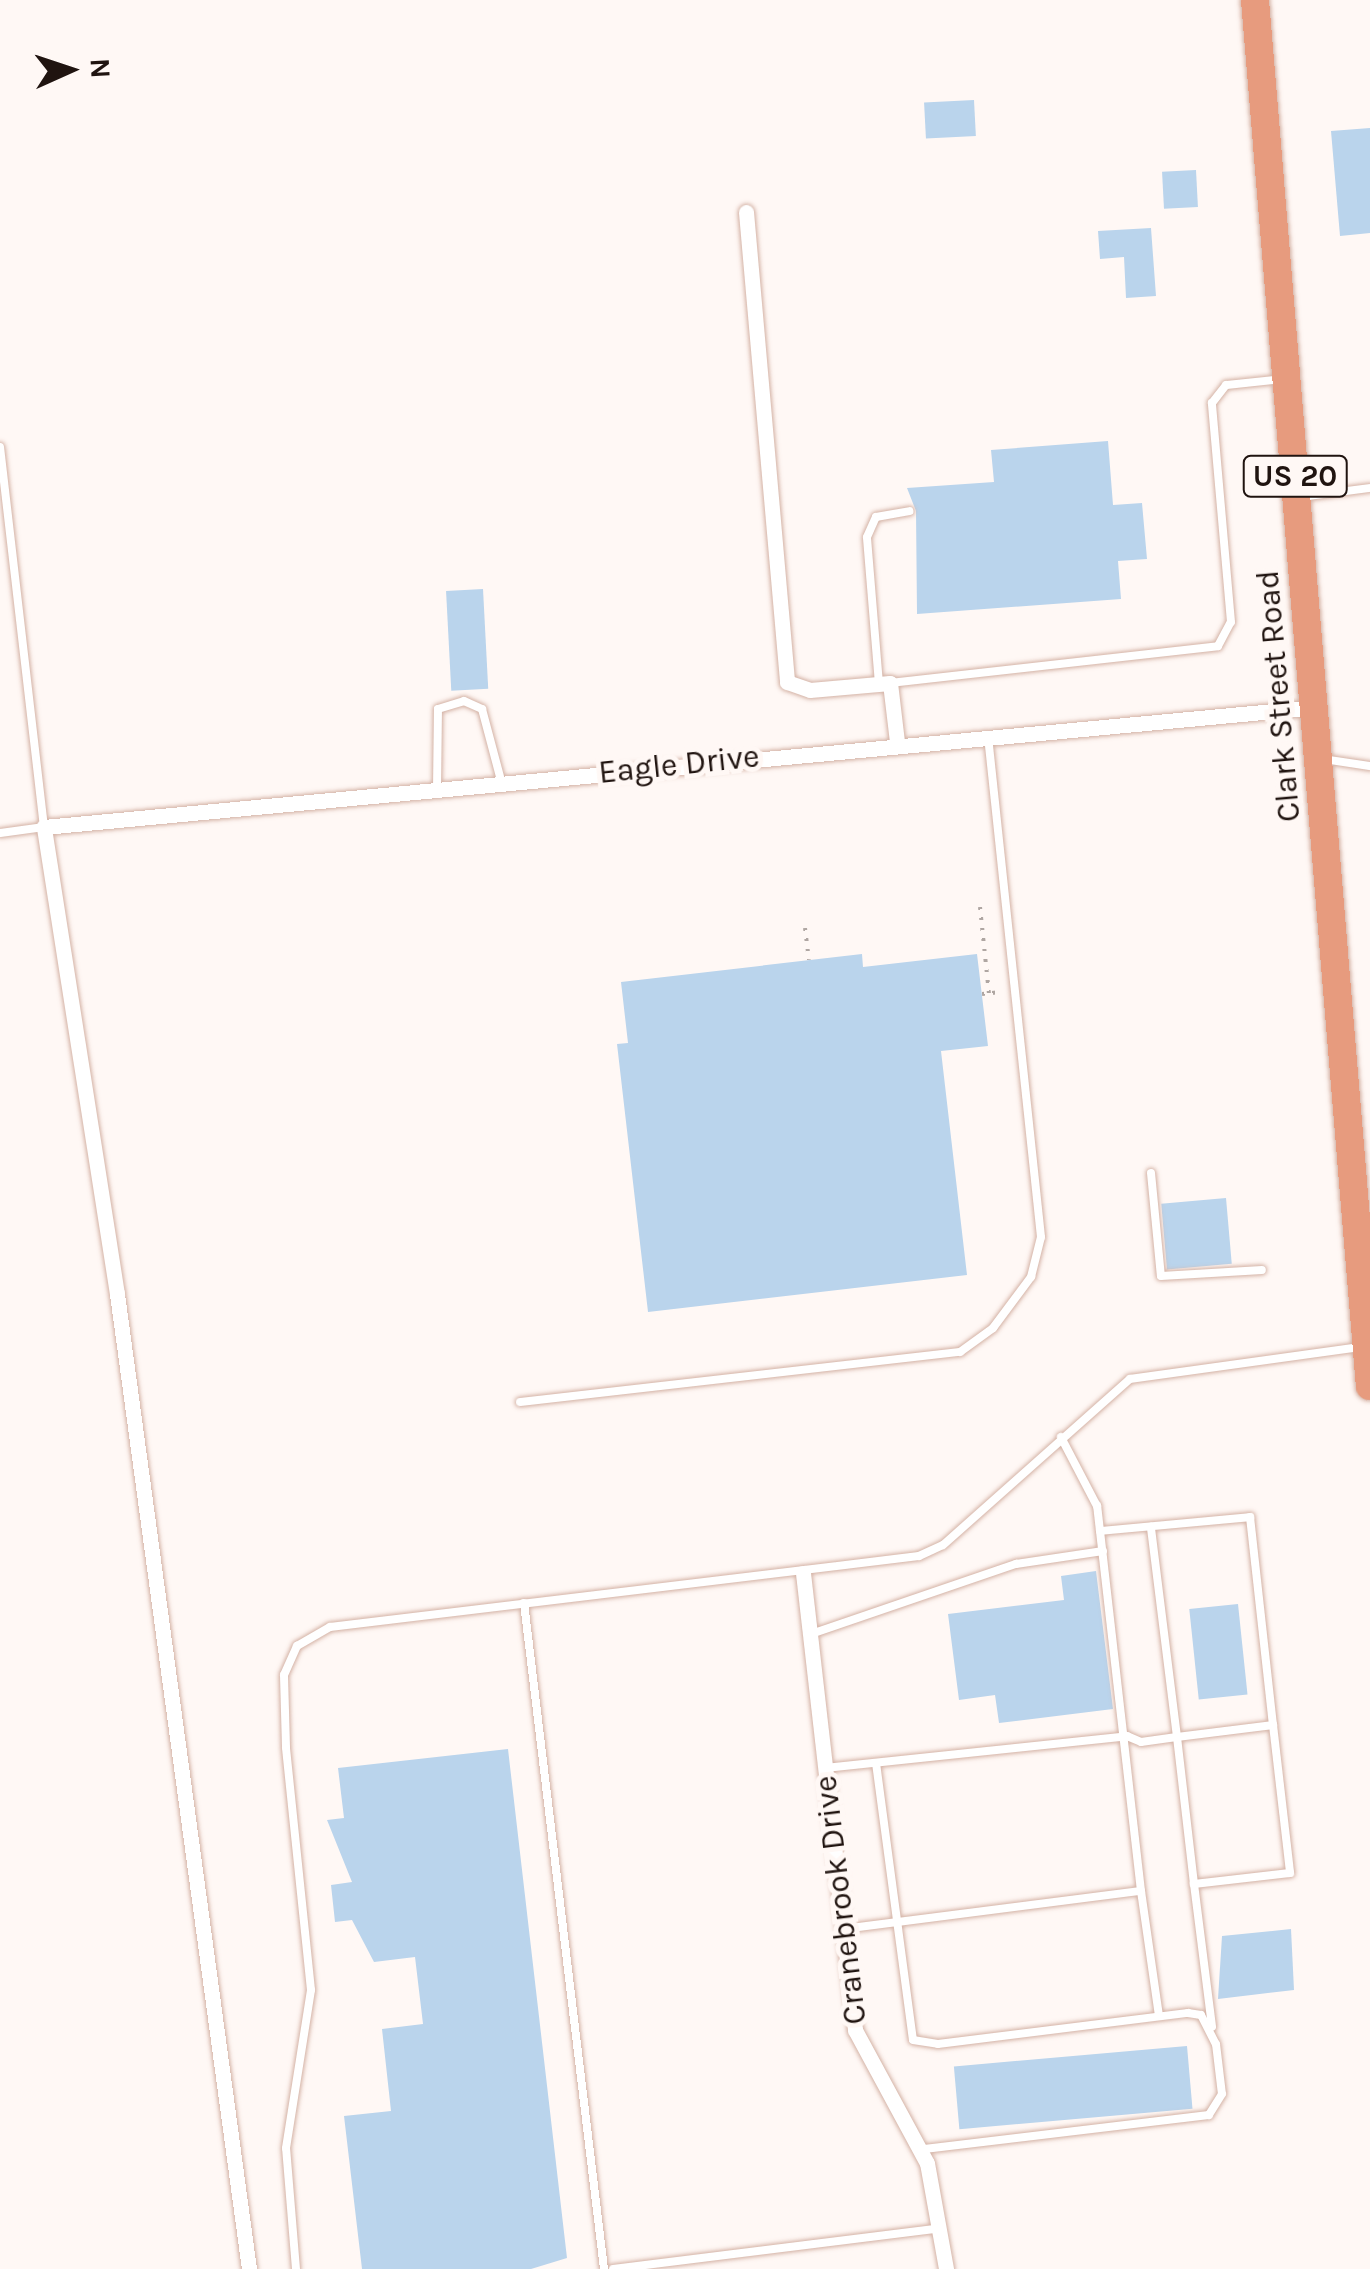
<!DOCTYPE html>
<html>
<head>
<meta charset="utf-8">
<style>
  body { margin:0 }
  #map { position:relative; width:1370px; height:2269px; overflow:hidden; background:#fff8f5; font-family:Karla,sans-serif }
  div>[style] { position:absolute }
  .building>* { inset:0; background:#bad4ec; transform-origin:0 0 }
  .path>* { height:4px; margin-top:-2px; transform-origin:0; background:repeating-linear-gradient(90deg,#afa6a2 0 2.5px,transparent 0 10.5px) }
  .roads { filter:drop-shadow(0 0 2px #d4b2a5) drop-shadow(0 0 2px #d4b2a5) }
  .lane>* { height:8px; margin:-4px; padding:0 4px; transform-origin:4px; border-radius:4px; background:#fff }
  .street>* { height:15px; margin:-7.5px; padding:0 7.5px; transform-origin:7.5px; border-radius:7.5px; background:#fff }
  .highway>* { height:28px; margin:-14px; padding:0 14px; transform-origin:14px; border-radius:14px; background:#e79b7e }
  span { translate:-50% -50%; white-space:nowrap; text-align:center; line-height:1.15; -webkit-text-stroke:10px #fff8f5; paint-order:stroke }
  .shield-label span { padding:2px 8px; background:#fff8f5; border:2px solid; border-radius:8px; -webkit-text-stroke-width:0 }
  .shield-label { font-size:30px; color:#201410; font-weight:700 }
  .street-label { font-size:32px; color:#201410 }
  .north { position:absolute; left:20px; top:20px; width:100px; height:100px; -webkit-text-stroke:8px #fff8f5; paint-order:stroke; rotate:87deg; font-size:28px; font-weight:700; line-height:40px; text-align:center; color:#201410 }
  .north::after { content:''; display:block; margin:auto; width:35px; height:45px; background:#201410; clip-path:polygon(50% 0,100% 100%,50% 72%,0 100%) }
</style>
</head>
<body>
<div id="map">
  <div class="building">
    <div style="left:974px;top:100px;width:36px;height:50px;rotate:87deg"></div>
    <div style="clip-path:polygon(1370px 128px,1370px 233px,1340px 236px,1331px 131px)"></div>
    <div style="left:1196px;top:170px;width:37px;height:34px;rotate:87deg"></div>
    <div style="clip-path:polygon(1151px 228px,1156px 296px,1126px 298px,1124px 257px,1100px 259px,1098px 231px)"></div>
    <div style="clip-path:polygon(1108px 441px,1113px 505px,1142px 503px,1147px 559px,1118px 561px,1121px 599px,917px 614px,916px 511px,907px 488px,994px 482px,991px 450px)"></div>
    <div style="left:483px;top:589px;width:100px;height:37px;rotate:87deg"></div>
    <div style="clip-path:polygon(862px 954px,863px 967px,977px 954px,988px 1046px,941px 1051px,967px 1275px,648px 1312px,617px 1044px,628px 1043px,621px 982px)"></div>
    <div style="left:1226px;top:1198px;width:66px;height:65px;rotate:85deg"></div>
    <div style="clip-path:polygon(1096px 1571px,1113px 1709px,999px 1723px,995px 1695px,959px 1700px,948px 1614px,1064px 1600px,1061px 1576px)"></div>
    <div style="left:1238px;top:1604px;width:91px;height:49px;rotate:84deg"></div>
    <div style="clip-path:polygon(508px 1749px,567px 2258px,531px 2269px,362px 2269px,344px 2116px,391px 2111px,382px 2029px,423px 2024px,415px 1957px,374px 1962px,352px 1920px,335px 1922px,331px 1885px,352px 1882px,327px 1820px,344px 1818px,338px 1768px)"></div>
    <div style="clip-path:polygon(1291px 1929px,1294px 1990px,1218px 1999px,1222px 1936px)"></div>
    <div style="left:1187px;top:2046px;width:63px;height:234px;rotate:85deg"></div>
  </div>
  <div class="path">
    <div style="left:980px;top:907px;width:87px;rotate:84.1deg"></div>
    <div style="left:805px;top:928px;width:32px;rotate:83deg"></div>
    <div style="left:982px;top:994px;width:19px;rotate:-6deg"></div>
  </div>
  <div class="roads">
    <div class="lane">
      <div style="left:0;top:447px;width:383px;rotate:83.4deg"></div>
      <div style="left:44px;top:827px;width:44px;rotate:172.2deg"></div>
      <div style="left:1308px;top:496px;width:63px;rotate:-7.4deg"></div>
      <div style="left:890px;top:683px;width:330px;rotate:-6.4deg"></div>
      <div style="left:1218px;top:646px;width:27px;rotate:-62deg"></div>
      <div style="left:1231px;top:622px;width:220px;rotate:-95deg"></div>
      <div style="left:1212px;top:403px;width:23px;rotate:-52deg"></div>
      <div style="left:1226px;top:385px;width:57px;rotate:-6deg"></div>
      <div style="left:879px;top:684px;width:147px;rotate:-94.7deg"></div>
      <div style="left:867px;top:537px;width:22px;rotate:-66deg"></div>
      <div style="left:876px;top:517px;width:34px;rotate:-10deg"></div>
      <div style="left:1323px;top:759px;width:48px;rotate:8.5deg"></div>
      <div style="left:437px;top:789px;width:80px;rotate:-89.3deg"></div>
      <div style="left:438px;top:709px;width:27px;rotate:-17deg"></div>
      <div style="left:464px;top:701px;width:20px;rotate:24deg"></div>
      <div style="left:482px;top:709px;width:78px;rotate:75.1deg"></div>
      <div style="left:1151px;top:1173px;width:103px;rotate:84.5deg"></div>
      <div style="left:1161px;top:1276px;width:101px;rotate:-3.4deg"></div>
      <div style="left:520px;top:1402px;width:443px;rotate:-6.5deg"></div>
      <div style="left:960px;top:1352px;width:41px;rotate:-36deg"></div>
      <div style="left:993px;top:1328px;width:64px;rotate:-53.3deg"></div>
      <div style="left:1031px;top:1277px;width:41px;rotate:-76deg"></div>
      <div style="left:1041px;top:1237px;width:504px;rotate:-96.04deg"></div>
      <div style="left:1100px;top:1531px;width:151px;rotate:-5.3deg"></div>
      <div style="left:1250px;top:1517px;width:209px;rotate:83.7deg"></div>
      <div style="left:524px;top:1603px;width:671px;rotate:83.15deg"></div>
      <div style="left:811px;top:1634px;width:217px;rotate:-18.9deg"></div>
      <div style="left:1016px;top:1564px;width:88px;rotate:-8.5deg"></div>
      <div style="left:876px;top:1763px;width:279px;rotate:82.4deg"></div>
      <div style="left:913px;top:2040px;width:25px;rotate:9deg"></div>
      <div style="left:938px;top:2044px;width:252px;rotate:-7.1deg"></div>
      <div style="left:1188px;top:2013px;width:13px;rotate:9deg"></div>
      <div style="left:1201px;top:2015px;width:33px;rotate:63deg"></div>
      <div style="left:1216px;top:2044px;width:50px;rotate:83.2deg"></div>
      <div style="left:1222px;top:2094px;width:25px;rotate:122deg"></div>
      <div style="left:1209px;top:2115px;width:289px;rotate:173.2deg"></div>
      <div style="left:825px;top:1768px;width:304px;rotate:-6deg"></div>
      <div style="left:1127px;top:1736px;width:15px;rotate:23deg"></div>
      <div style="left:1141px;top:1742px;width:36px;rotate:-8deg"></div>
      <div style="left:1177px;top:1737px;width:97px;rotate:-7.1deg"></div>
      <div style="left:1273px;top:1725px;width:149px;rotate:83.4deg"></div>
      <div style="left:1290px;top:1873px;width:97px;rotate:173.5deg"></div>
      <div style="left:1194px;top:1884px;width:148px;rotate:-96.6deg"></div>
      <div style="left:1177px;top:1737px;width:212px;rotate:-97.1deg"></div>
      <div style="left:1194px;top:1884px;width:144px;rotate:82.8deg"></div>
      <div style="left:1141px;top:1891px;width:126px;rotate:81.8deg"></div>
      <div style="left:843px;top:1929px;width:300px;rotate:-7.3deg"></div>
      <div style="left:1141px;top:1891px;width:388px;rotate:-96.5deg"></div>
      <div style="left:1097px;top:1506px;width:78px;rotate:-117.6deg"></div>
      <div style="left:296px;top:2269px;width:121px;rotate:-94.7deg"></div>
      <div style="left:286px;top:2148px;width:160px;rotate:-81deg"></div>
      <div style="left:311px;top:1990px;width:244px;rotate:-95.9deg"></div>
      <div style="left:286px;top:1747px;width:72px;rotate:-91.6deg"></div>
      <div style="left:284px;top:1675px;width:32px;rotate:-66deg"></div>
      <div style="left:297px;top:1646px;width:38px;rotate:-30deg"></div>
      <div style="left:330px;top:1627px;width:593px;rotate:-6.87deg"></div>
      <div style="left:919px;top:1556px;width:26px;rotate:-25deg"></div>
      <div style="left:943px;top:1545px;width:250px;rotate:-41.6deg"></div>
      <div style="left:1130px;top:1379px;width:232px;rotate:-7.9deg"></div>
      <div style="left:613px;top:2269px;width:330px;rotate:-7.1deg"></div>
    </div>
    <div class="street">
      <div style="left:746px;top:212px;width:472px;rotate:85deg"></div>
      <div style="left:787px;top:682px;width:24px;rotate:19deg"></div>
      <div style="left:810px;top:690px;width:80px;rotate:-5deg"></div>
      <div style="left:890px;top:683px;width:59px;rotate:83.2deg"></div>
      <div style="left:803px;top:1573px;width:460px;rotate:83.5deg"></div>
      <div style="left:855px;top:2030px;width:151px;rotate:61.6deg"></div>
      <div style="left:927px;top:2163px;width:108px;rotate:79.8deg"></div>
      <div style="left:249px;top:2269px;width:984px;rotate:-97.71deg"></div>
      <div style="left:117px;top:1294px;width:473px;rotate:-98.9deg"></div>
      <div style="left:44px;top:827px;width:1277px;rotate:-5.39deg"></div>
    </div>
    <div class="highway">
      <div style="left:1255px;top:0;width:1391px;rotate:85.26deg"></div>
    </div>
  </div>
  <div class="shield-label">
    <span style="left:1295px;top:476px">US 20</span>
  </div>
  <div class="street-label">
    <span style="left:1279px;top:696px;rotate:-95deg">Clark Street Road</span>
    <span style="left:679px;top:765px;rotate:-6deg">Eagle Drive</span>
    <span style="left:841px;top:1900px;rotate:-97deg">Cranebrook Drive</span>
  </div>
  <div class="north">N</div>
</div>
</body>
</html>
